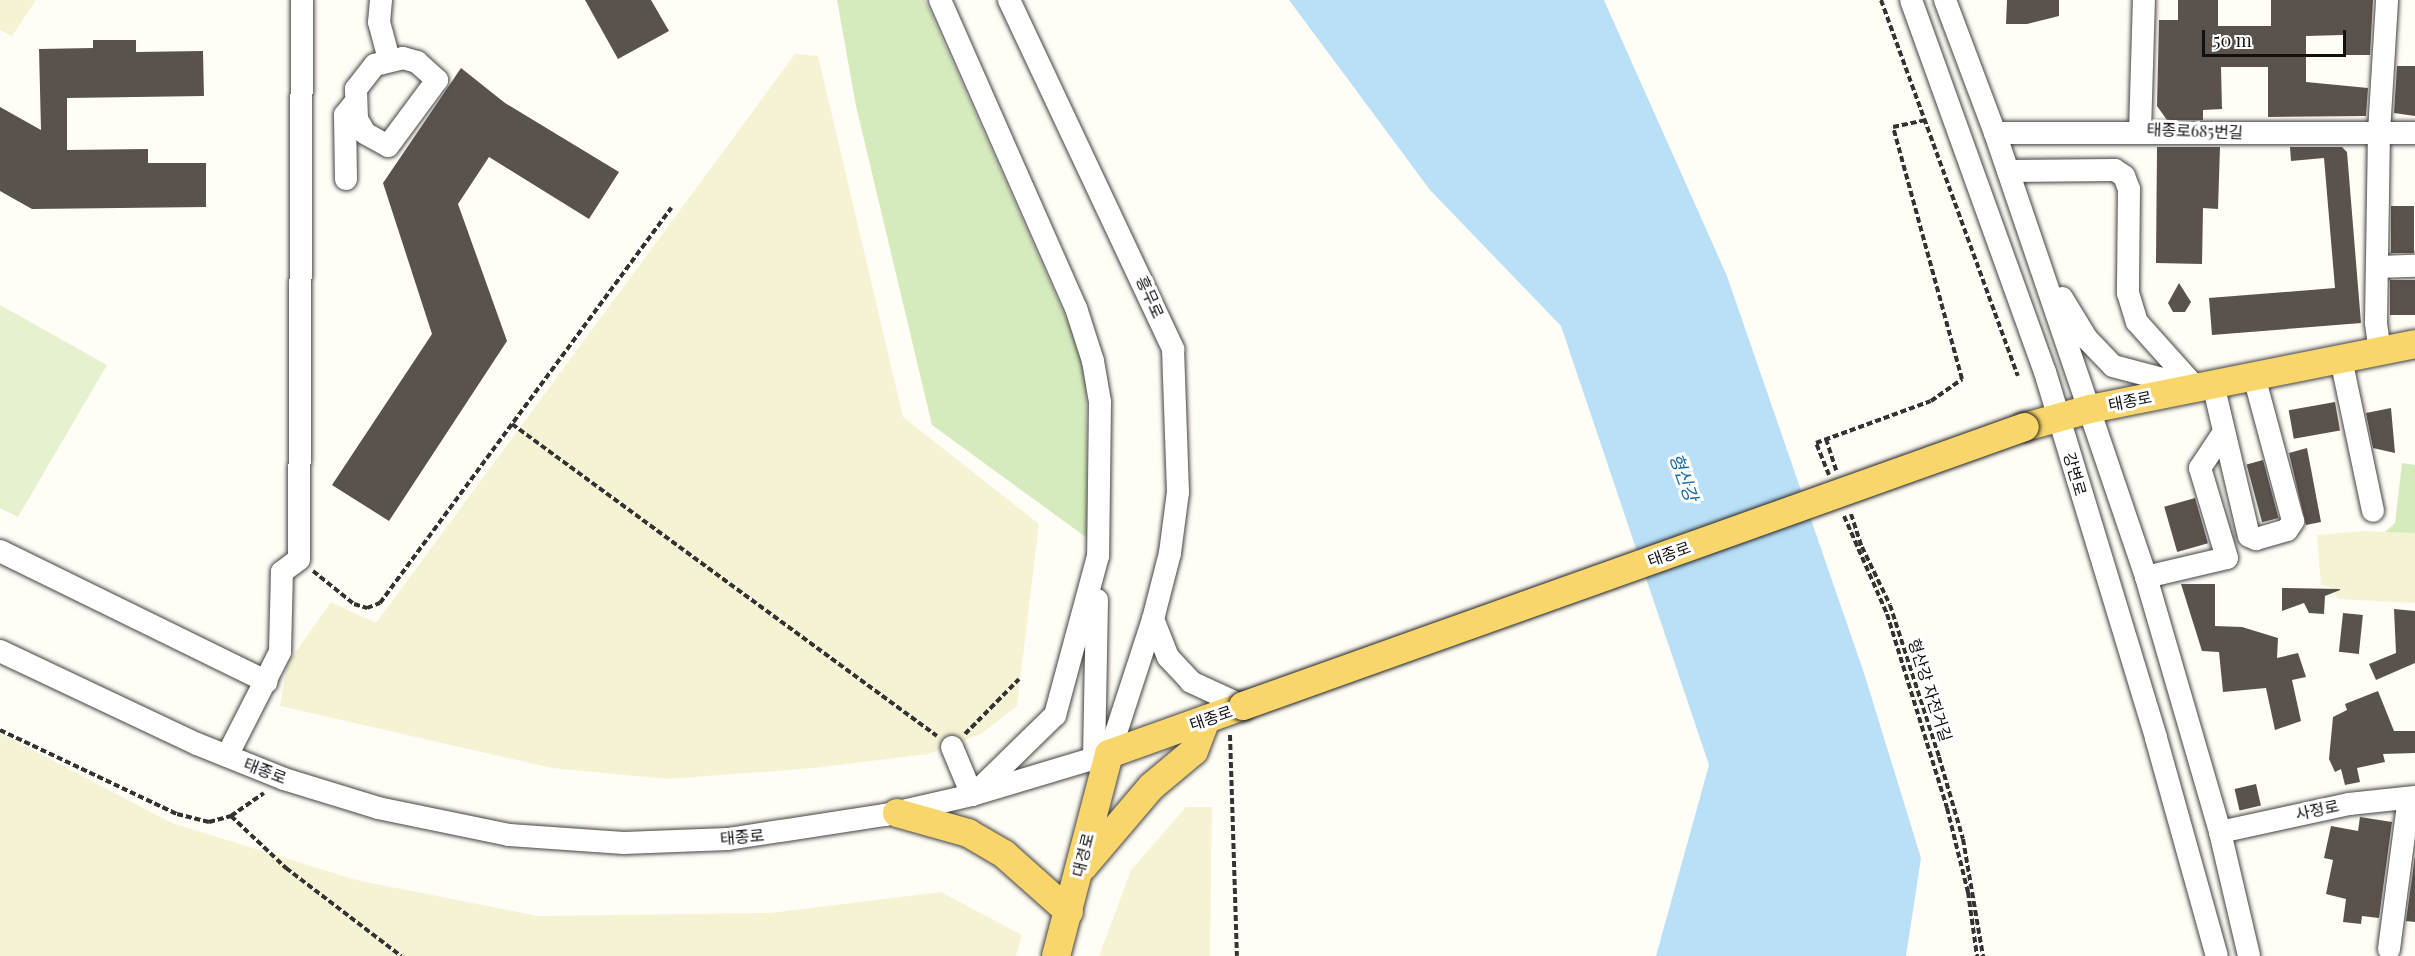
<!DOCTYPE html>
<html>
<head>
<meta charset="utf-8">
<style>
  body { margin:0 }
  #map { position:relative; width:2415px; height:956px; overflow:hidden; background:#fffdf5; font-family:"Playfair Display","Noto Sans KR",serif }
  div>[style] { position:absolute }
  .farmland>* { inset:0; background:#f6f3d4 }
  .green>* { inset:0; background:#d5ebbd }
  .pitch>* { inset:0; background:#e6f2cf }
  .water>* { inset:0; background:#b9e0f7 }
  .building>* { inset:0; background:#5a524d; transform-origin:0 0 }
  .path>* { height:4px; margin-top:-2px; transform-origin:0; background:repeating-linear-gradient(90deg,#333 0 6px,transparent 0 9px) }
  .roads { filter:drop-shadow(0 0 2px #444) drop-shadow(0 0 2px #444) }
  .minor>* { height:22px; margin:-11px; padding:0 11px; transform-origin:11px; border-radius:11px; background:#fff }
  .major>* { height:28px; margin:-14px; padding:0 14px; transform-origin:14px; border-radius:14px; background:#f9d66b }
  .bridges { filter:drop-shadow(0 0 2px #222) drop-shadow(0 0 2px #222) }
  .major-bridge>* { height:28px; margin:-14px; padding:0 14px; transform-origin:14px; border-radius:14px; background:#f9d66b }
  span { translate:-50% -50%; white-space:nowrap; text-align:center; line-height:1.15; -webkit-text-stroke:6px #fff; paint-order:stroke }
  .street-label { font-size:16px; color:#111 }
  .water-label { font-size:18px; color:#1768a6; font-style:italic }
  .scale { position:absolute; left:2202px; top:30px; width:144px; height:27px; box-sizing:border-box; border:3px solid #111; border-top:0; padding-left:8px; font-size:18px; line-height:21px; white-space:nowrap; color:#111; -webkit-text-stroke:4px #fff; paint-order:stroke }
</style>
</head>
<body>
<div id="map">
  <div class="farmland">
    <div style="clip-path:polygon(0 0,36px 0,12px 36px,0 30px)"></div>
    <div style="clip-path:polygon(795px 54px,818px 56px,903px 417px,1039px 524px,1017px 706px,981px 734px,928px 754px,814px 768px,667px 779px,552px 768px,280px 706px,287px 664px,331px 602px,376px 623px)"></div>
    <div style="clip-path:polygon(2363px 531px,2415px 533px,2415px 603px,2338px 599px,2330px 587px,2321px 585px,2317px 535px)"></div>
    <div style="clip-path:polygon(0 733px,172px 823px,356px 880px,538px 916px,770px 913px,941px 892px,1022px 935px,1016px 956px,0 956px)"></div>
    <div style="clip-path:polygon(1186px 807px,1212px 807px,1210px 956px,1099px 956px,1131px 870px)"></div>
  </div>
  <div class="green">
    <div style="clip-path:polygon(837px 0,925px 0,1086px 364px,1087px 538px,932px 425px,856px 106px)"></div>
    <div style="clip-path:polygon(2402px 463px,2415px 465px,2415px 533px,2385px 532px,2395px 523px)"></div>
  </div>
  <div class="pitch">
    <div style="clip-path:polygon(0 305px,107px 365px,18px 517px,0 508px)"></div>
  </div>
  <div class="water">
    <div style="clip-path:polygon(1289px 0,1604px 0,1727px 276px,1864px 673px,1921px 858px,1906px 956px,1656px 956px,1709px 765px,1561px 326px,1430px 190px)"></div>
  </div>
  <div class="building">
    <div style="clip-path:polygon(585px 0,651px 0,669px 31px,618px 59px)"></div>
    <div style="clip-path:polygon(2007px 0,2059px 0,2059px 16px,2027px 24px,2006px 24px)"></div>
    <div style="clip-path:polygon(2178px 0,2218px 0,2218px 26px,2271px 26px,2271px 0,2373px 0,2370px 55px,2343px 55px,2343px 35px,2306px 36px,2306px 82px,2368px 88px,2366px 116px,2268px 117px,2268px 67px,2221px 67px,2222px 109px,2203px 110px,2203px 120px,2167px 120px,2157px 106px,2159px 20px,2178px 20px)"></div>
    <div style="clip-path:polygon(93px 40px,136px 40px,136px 52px,203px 51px,204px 96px,67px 98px,67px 150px,148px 149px,148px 163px,206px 163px,206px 207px,32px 209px,0 191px,0 107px,41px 130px,39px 49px,93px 48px)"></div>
    <div style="clip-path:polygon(2397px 66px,2415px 66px,2415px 116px,2394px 113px)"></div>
    <div style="clip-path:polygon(461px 68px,505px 103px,619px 172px,589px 219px,489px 157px,458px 204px,507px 341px,389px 521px,332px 485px,432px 334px,383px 183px)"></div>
    <div style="clip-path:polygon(2157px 147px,2220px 147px,2218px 209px,2203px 208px,2202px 264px,2156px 263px)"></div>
    <div style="clip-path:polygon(2290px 147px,2342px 147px,2347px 152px,2361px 323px,2212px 335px,2209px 298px,2335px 288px,2324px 158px,2291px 161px)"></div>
    <div style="left:2391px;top:206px;width:23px;height:47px"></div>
    <div style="left:2390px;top:280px;width:25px;height:35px"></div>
    <div style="clip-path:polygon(2179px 283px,2191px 302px,2185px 312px,2173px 312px,2168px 303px)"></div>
    <div style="left:2335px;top:402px;width:29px;height:47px;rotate:80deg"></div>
    <div style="clip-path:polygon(2391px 408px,2395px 453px,2373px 448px,2366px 413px)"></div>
    <div style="clip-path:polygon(2307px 448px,2321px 522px,2306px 525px,2289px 453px)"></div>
    <div style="left:2263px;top:460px;width:60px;height:17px;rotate:75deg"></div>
    <div style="left:2195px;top:498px;width:47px;height:32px;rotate:74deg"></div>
    <div style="clip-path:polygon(2181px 584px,2215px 584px,2215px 626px,2242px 627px,2278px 638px,2277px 658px,2298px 653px,2306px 677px,2292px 680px,2301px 721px,2275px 730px,2266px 688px,2223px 692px,2219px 652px,2202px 651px)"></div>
    <div style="clip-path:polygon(2282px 588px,2340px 589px,2340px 590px,2325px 596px,2324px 614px,2309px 613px,2304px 603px,2282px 611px)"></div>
    <div style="clip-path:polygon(2394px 609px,2415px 611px,2415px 663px,2376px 680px,2369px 664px,2396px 653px)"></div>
    <div style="left:2343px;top:613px;width:20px;height:39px;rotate:6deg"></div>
    <div style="clip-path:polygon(2378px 691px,2394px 731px,2415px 731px,2415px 753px,2383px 754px,2385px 762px,2357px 768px,2360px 782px,2345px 785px,2341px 769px,2335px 772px,2329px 759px,2333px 717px,2347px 710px,2345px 704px)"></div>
    <div style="left:2256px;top:784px;width:22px;height:22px;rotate:77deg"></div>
    <div style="clip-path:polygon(2360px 817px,2392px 822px,2379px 918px,2362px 916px,2361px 924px,2343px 922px,2346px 899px,2326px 894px,2333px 860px,2324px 858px,2331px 826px,2358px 831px)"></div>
    <div style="clip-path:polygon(2415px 856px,2415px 922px,2406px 921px)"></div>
  </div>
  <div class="path">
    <div style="left:1881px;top:0;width:400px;rotate:70deg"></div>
    <div style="left:512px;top:424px;width:527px;rotate:36.28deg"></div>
    <div style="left:1826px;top:439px;width:33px;rotate:72deg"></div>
    <div style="left:1829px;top:475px;width:35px;rotate:-112deg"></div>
    <div style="left:1816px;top:443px;width:122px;rotate:-20.1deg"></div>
    <div style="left:1931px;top:401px;width:38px;rotate:-35deg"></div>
    <div style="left:1962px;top:379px;width:261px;rotate:-105.3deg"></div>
    <div style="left:1893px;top:127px;width:33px;rotate:-12deg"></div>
    <div style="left:1851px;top:514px;width:35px;rotate:72deg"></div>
    <div style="left:1862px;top:547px;width:64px;rotate:64.2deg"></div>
    <div style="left:1890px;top:605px;width:160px;rotate:72.1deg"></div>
    <div style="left:1939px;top:757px;width:85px;rotate:73.7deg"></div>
    <div style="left:1963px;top:839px;width:119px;rotate:80.3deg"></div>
    <div style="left:1844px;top:516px;width:107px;rotate:66.3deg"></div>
    <div style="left:1887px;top:614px;width:203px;rotate:72.8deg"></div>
    <div style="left:1947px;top:808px;width:87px;rotate:76deg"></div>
    <div style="left:1968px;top:892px;width:65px;rotate:82deg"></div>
    <div style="left:313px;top:571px;width:53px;rotate:38.8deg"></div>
    <div style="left:354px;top:604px;width:14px;rotate:17deg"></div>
    <div style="left:367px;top:608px;width:14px;rotate:-21deg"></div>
    <div style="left:380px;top:603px;width:491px;rotate:-53.6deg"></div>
    <div style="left:0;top:730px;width:196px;rotate:25.4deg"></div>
    <div style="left:177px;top:814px;width:33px;rotate:14deg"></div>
    <div style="left:209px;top:822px;width:23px;rotate:-15deg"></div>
    <div style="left:231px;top:816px;width:40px;rotate:-34.9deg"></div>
    <div style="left:965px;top:734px;width:77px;rotate:-45.5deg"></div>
    <div style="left:1230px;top:735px;width:221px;rotate:88.2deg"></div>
    <div style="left:231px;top:816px;width:76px;rotate:43.4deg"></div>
    <div style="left:286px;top:868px;width:145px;rotate:37.4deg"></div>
  </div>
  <div class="roads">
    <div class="minor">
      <div style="left:381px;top:0;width:22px;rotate:95deg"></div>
      <div style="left:379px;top:22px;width:38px;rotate:75deg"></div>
      <div style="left:940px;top:0;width:337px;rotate:66.2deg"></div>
      <div style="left:1076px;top:308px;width:56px;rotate:72.2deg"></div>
      <div style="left:1093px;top:361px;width:42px;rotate:80.3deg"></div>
      <div style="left:1100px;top:402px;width:154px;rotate:90.7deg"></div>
      <div style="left:1098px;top:556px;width:165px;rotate:105.1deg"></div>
      <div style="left:1055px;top:715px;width:110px;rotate:135.7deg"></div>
      <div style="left:1009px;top:0;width:386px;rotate:64.8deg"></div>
      <div style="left:1173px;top:349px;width:143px;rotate:88deg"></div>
      <div style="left:1178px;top:492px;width:62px;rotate:97.5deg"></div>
      <div style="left:1170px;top:553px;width:68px;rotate:104.4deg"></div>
      <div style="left:1153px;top:619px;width:41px;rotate:68.5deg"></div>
      <div style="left:1168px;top:657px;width:34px;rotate:47deg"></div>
      <div style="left:1191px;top:682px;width:57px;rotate:24.8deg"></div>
      <div style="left:1911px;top:0;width:395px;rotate:70.2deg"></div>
      <div style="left:2045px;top:372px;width:382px;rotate:73.1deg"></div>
      <div style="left:2156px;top:738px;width:226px;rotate:74.4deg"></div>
      <div style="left:1945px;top:0;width:142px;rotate:69.4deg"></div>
      <div style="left:1995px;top:133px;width:469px;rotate:71.2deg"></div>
      <div style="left:2146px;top:577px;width:266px;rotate:73.8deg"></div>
      <div style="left:2220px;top:832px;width:127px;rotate:76.8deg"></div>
      <div style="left:403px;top:58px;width:15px;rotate:16deg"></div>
      <div style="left:417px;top:62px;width:27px;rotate:42deg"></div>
      <div style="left:437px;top:80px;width:82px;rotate:126.6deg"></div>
      <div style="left:388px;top:146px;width:26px;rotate:-151deg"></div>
      <div style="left:365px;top:133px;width:16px;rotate:-120deg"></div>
      <div style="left:357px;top:119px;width:30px;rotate:-92deg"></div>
      <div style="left:356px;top:89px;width:31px;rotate:-52deg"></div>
      <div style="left:375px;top:65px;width:29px;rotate:-14deg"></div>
      <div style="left:2140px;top:132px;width:132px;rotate:-88.3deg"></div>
      <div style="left:1995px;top:133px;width:420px"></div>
      <div style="left:2008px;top:171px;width:107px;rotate:-0.5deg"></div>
      <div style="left:2115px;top:170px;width:11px;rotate:34deg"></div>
      <div style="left:2124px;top:176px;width:14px;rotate:69deg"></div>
      <div style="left:2129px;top:189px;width:104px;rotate:90.6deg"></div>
      <div style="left:2128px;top:293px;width:30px;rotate:73deg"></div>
      <div style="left:2137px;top:322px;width:89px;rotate:48.2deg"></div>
      <div style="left:346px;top:179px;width:64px;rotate:-90.9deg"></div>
      <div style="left:345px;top:115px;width:14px;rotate:-51deg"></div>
      <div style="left:2377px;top:267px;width:38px;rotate:-2deg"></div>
      <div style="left:2062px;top:298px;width:48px;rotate:58.6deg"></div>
      <div style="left:2087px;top:339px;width:37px;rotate:46deg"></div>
      <div style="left:2113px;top:366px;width:83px;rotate:14.7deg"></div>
      <div style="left:2380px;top:352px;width:30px;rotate:-98deg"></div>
      <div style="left:2376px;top:322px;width:190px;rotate:-89.1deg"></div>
      <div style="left:2379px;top:132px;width:132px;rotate:-86.5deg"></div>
      <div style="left:2341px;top:359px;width:155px;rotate:78.1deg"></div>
      <div style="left:2213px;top:384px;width:156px;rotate:76.7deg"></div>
      <div style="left:2249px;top:536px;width:8px;rotate:23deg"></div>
      <div style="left:2256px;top:539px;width:32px;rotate:-16deg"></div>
      <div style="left:2287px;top:530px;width:11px;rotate:-56deg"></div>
      <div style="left:2293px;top:521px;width:150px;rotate:-105.1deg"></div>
      <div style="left:0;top:551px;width:297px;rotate:26.1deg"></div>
      <div style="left:2146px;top:577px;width:83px;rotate:-13.2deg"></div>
      <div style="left:2227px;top:558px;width:94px;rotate:-106.7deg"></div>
      <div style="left:2200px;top:468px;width:43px;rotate:-56.3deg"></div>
      <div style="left:0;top:651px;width:218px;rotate:25.3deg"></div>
      <div style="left:197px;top:744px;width:94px;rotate:21.9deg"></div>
      <div style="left:284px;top:779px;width:98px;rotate:17.1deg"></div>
      <div style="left:378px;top:808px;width:134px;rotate:11.6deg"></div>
      <div style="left:509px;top:835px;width:115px;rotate:4deg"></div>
      <div style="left:624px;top:843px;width:104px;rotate:-2.2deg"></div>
      <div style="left:728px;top:839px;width:159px;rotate:-8.7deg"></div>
      <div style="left:885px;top:815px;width:89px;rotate:-12.9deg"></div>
      <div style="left:972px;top:795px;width:143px;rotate:-16.7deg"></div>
      <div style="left:1109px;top:754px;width:142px;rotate:-71.9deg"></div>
      <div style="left:952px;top:747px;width:52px;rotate:67.4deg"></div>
      <div style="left:227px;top:756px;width:117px;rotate:-63deg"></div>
      <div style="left:280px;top:652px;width:80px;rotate:-88.6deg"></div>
      <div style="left:282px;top:572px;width:21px;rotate:-37deg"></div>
      <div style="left:299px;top:559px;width:559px;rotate:-89.69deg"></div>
      <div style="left:1094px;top:758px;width:158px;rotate:-88.9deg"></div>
      <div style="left:2220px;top:832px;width:132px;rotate:-12.2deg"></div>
      <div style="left:2349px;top:804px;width:66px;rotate:-6.1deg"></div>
      <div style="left:2389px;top:949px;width:152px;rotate:-82.5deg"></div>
    </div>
    <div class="major">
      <div style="left:2025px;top:427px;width:67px;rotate:-15.5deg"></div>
      <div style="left:2090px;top:409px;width:331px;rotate:-11.3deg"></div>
      <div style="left:897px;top:813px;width:74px;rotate:15.7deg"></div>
      <div style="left:968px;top:833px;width:42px;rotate:30.3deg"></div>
      <div style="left:1004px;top:854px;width:87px;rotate:41.7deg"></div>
      <div style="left:1083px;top:867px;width:105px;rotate:-49.6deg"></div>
      <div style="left:1151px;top:787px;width:56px;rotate:-39.9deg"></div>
      <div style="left:1194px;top:751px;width:34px;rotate:-69deg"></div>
      <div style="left:1056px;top:956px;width:209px;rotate:-75.3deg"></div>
      <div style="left:1109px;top:754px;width:142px;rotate:-19.7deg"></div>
    </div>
  </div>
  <div class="bridges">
    <div class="major-bridge">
      <div style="left:1243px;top:706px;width:830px;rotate:-19.64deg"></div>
    </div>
  </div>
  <div class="street-label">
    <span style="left:2195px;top:131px;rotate:2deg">태종로685번길</span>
    <span style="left:1150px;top:297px;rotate:66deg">흥무로</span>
    <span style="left:2130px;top:401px;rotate:-11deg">태종로</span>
    <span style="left:2075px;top:474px;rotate:74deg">강변로</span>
    <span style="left:1669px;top:554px;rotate:-20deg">태종로</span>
    <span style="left:1930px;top:690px;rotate:72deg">형산강 자전거길</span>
    <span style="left:1211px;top:718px;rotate:-19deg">태종로</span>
    <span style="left:265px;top:771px;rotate:21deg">태종로</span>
    <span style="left:2317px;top:810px;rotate:-12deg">사정로</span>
    <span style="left:742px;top:837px;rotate:-5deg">태종로</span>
    <span style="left:1083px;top:855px;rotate:-76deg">대경로</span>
  </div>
  <div class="water-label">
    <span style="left:1684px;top:477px;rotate:70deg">형산강</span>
  </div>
  <div class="scale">50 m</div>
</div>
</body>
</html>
